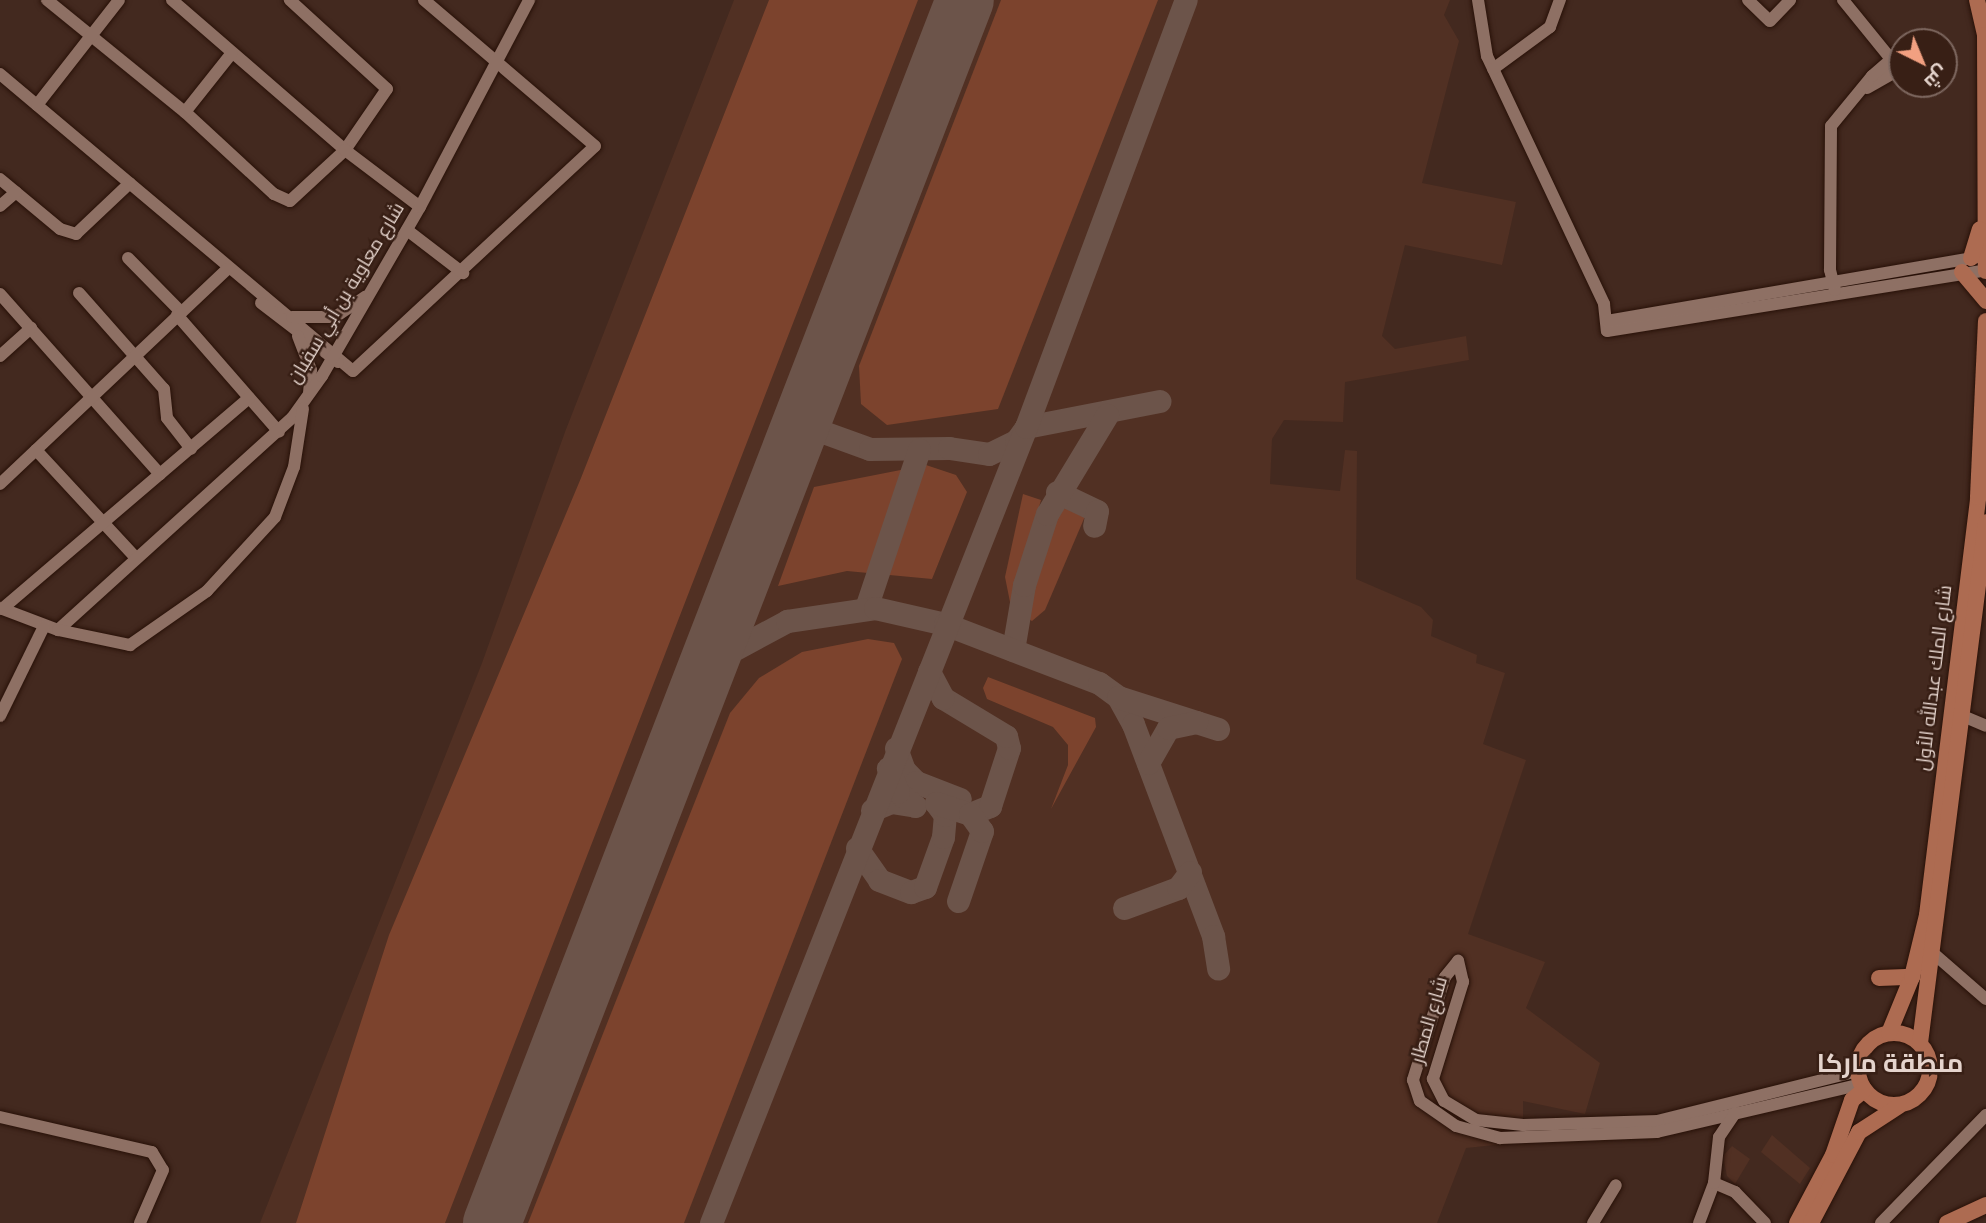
<!DOCTYPE html>
<html>
<head>
<meta charset="utf-8">
<style>
  body { margin:0 }
  #map { position:relative; width:1986px; height:1223px; overflow:hidden; background:#43291f; font-family:"Roboto Condensed",Cairo,sans-serif }
  div>[style] { position:absolute }
  .built>* { inset:0; background:#513023 }
  .green>* { inset:0; background:#7c432d }
  .taxiway>* { height:23px; margin:-11.5px; padding:0 11.5px; transform-origin:11.5px; border-radius:11.5px; background:#6c544a }
  .runway>* { height:58px; margin:-29px; padding:0 29px; transform-origin:29px; border-radius:29px; background:#6c544a }
  .roads { filter:drop-shadow(0 0 2px #281108) drop-shadow(0 0 2px #281108) }
  .minor>* { height:12px; margin:-6px; padding:0 6px; transform-origin:6px; border-radius:6px; background:#8e7064 }
  .major>* { height:16px; margin:-8px; padding:0 8px; transform-origin:8px; border-radius:8px; background:#ad6b51 }
  .major>.ring { margin:-8px; padding:0; box-sizing:content-box; background:none; border:16px solid #ad6b51; border-radius:50% }
  span { translate:-50% -50%; white-space:nowrap; text-align:center; line-height:1.15; -webkit-text-stroke:5px #381f15; paint-order:stroke }
  .street-label { font-size:19px; color:#e5d4cd }
  .district-label { font-size:26px; color:#e5d4cd; font-weight:700 }
  .north { position:absolute; left:1888px; top:28px; width:70px; height:70px; box-sizing:border-box; background:#381f15; border:2px solid #7d675f; border-radius:50%; rotate:137deg; font-size:19px; font-weight:700; line-height:28px; text-align:center; color:#e5d4cd }
  .north::after { content:''; display:block; margin:auto; width:24px; height:32px; background:#f2a081; clip-path:polygon(50% 0,100% 100%,50% 72%,0 100%) }
</style>
</head>
<body>
<div id="map">
  <div class="built">
    <div style="clip-path:polygon(734px 0,1450px 0,1444px 15px,1459px 41px,1422px 183px,1516px 202px,1502px 265px,1405px 245px,1382px 336px,1395px 349px,1466px 336px,1469px 360px,1345px 382px,1343px 422px,1284px 420px,1272px 439px,1270px 484px,1340px 491px,1345px 450px,1357px 451px,1356px 579px,1421px 607px,1433px 620px,1431px 636px,1477px 655px,1476px 663px,1505px 673px,1483px 744px,1526px 760px,1468px 934px,1545px 962px,1526px 1008px,1600px 1063px,1585px 1114px,1523px 1101px,1523px 1142px,1466px 1148px,1437px 1223px,260px 1223px,482px 663px,565px 432px)"></div>
    <div style="clip-path:polygon(1772px 1135px,1810px 1168px,1800px 1184px,1761px 1152px)"></div>
    <div style="clip-path:polygon(1732px 1146px,1750px 1159px,1735px 1184px,1727px 1176px,1723px 1156px)"></div>
  </div>
  <div class="green">
    <div style="clip-path:polygon(769px 0,918px 0,445px 1223px,296px 1223px,389px 935px,581px 478px)"></div>
    <div style="clip-path:polygon(1001px 0,1158px 0,998px 409px,887px 425px,861px 404px,859px 366px)"></div>
    <div style="clip-path:polygon(926px 465px,956px 475px,967px 492px,932px 579px,847px 571px,778px 586px,814px 487px)"></div>
    <div style="clip-path:polygon(1023px 494px,1041px 500px,1011px 607px,1005px 577px)"></div>
    <div style="clip-path:polygon(1051px 502px,1086px 514px,1045px 610px,1032px 621px,1020px 614px,1018px 597px,1034px 539px)"></div>
    <div style="clip-path:polygon(868px 639px,894px 643px,902px 659px,684px 1223px,528px 1223px,730px 713px,759px 678px,802px 652px)"></div>
    <div style="clip-path:polygon(988px 677px,1095px 718px,1096px 727px,1051px 809px,1068px 765px,1068px 745px,1053px 727px,987px 699px,983px 688px)"></div>
  </div>
  <div class="taxiway">
    <div style="left:801px;top:424px;width:73px;rotate:19.9deg"></div>
    <div style="left:870px;top:449px;width:79px;rotate:-0.7deg"></div>
    <div style="left:949px;top:448px;width:40px;rotate:8.5deg"></div>
    <div style="left:989px;top:454px;width:30px;rotate:-26deg"></div>
    <div style="left:1016px;top:441px;width:17px;rotate:-54deg"></div>
    <div style="left:1026px;top:427px;width:136px;rotate:-11deg"></div>
    <div style="left:1057px;top:492px;width:44px;rotate:25.4deg"></div>
    <div style="left:1097px;top:511px;width:15px;rotate:101deg"></div>
    <div style="left:866px;top:608px;width:167px;rotate:-71.5deg"></div>
    <div style="left:1013px;top:650px;width:66px;rotate:-80.4deg"></div>
    <div style="left:1024px;top:585px;width:75px;rotate:-72.1deg"></div>
    <div style="left:1047px;top:514px;width:116px;rotate:-58.8deg"></div>
    <div style="left:709px;top:663px;width:89px;rotate:-28.3deg"></div>
    <div style="left:787px;top:621px;width:89px;rotate:-8.4deg"></div>
    <div style="left:875px;top:608px;width:72px;rotate:12.9deg"></div>
    <div style="left:945px;top:624px;width:165px;rotate:21deg"></div>
    <div style="left:1099px;top:683px;width:24px;rotate:36deg"></div>
    <div style="left:1118px;top:697px;width:31px;rotate:61deg"></div>
    <div style="left:1133px;top:724px;width:227px;rotate:69.3deg"></div>
    <div style="left:1213px;top:936px;width:33px;rotate:81deg"></div>
    <div style="left:1118px;top:697px;width:105px;rotate:17.7deg"></div>
    <div style="left:896px;top:748px;width:23px;rotate:70deg"></div>
    <div style="left:904px;top:770px;width:17px;rotate:45deg"></div>
    <div style="left:916px;top:782px;width:47px;rotate:21.1deg"></div>
    <div style="left:1148px;top:763px;width:40px;rotate:-60.3deg"></div>
    <div style="left:1168px;top:728px;width:29px;rotate:-12deg"></div>
    <div style="left:872px;top:810px;width:21px;rotate:-23deg"></div>
    <div style="left:891px;top:802px;width:24px;rotate:9deg"></div>
    <div style="left:915px;top:806px;width:22px;rotate:-141deg"></div>
    <div style="left:898px;top:792px;width:26px;rotate:-113deg"></div>
    <div style="left:857px;top:848px;width:39px;rotate:55deg"></div>
    <div style="left:879px;top:880px;width:34px;rotate:21deg"></div>
    <div style="left:911px;top:892px;width:15px;rotate:-20deg"></div>
    <div style="left:925px;top:887px;width:53px;rotate:-70.2deg"></div>
    <div style="left:943px;top:837px;width:22px;rotate:-85deg"></div>
    <div style="left:945px;top:815px;width:15px;rotate:-127deg"></div>
    <div style="left:936px;top:803px;width:36px;rotate:18deg"></div>
    <div style="left:970px;top:814px;width:22px;rotate:-22deg"></div>
    <div style="left:990px;top:806px;width:61px;rotate:-71.9deg"></div>
    <div style="left:1009px;top:748px;width:12px;rotate:-104deg"></div>
    <div style="left:1006px;top:736px;width:74px;rotate:-148.9deg"></div>
    <div style="left:943px;top:698px;width:30px;rotate:-118deg"></div>
    <div style="left:958px;top:901px;width:74px;rotate:-71.1deg"></div>
    <div style="left:982px;top:831px;width:21px;rotate:-125deg"></div>
    <div style="left:1124px;top:908px;width:58px;rotate:-20.3deg"></div>
    <div style="left:1178px;top:888px;width:20px;rotate:-53deg"></div>
    <div style="left:711px;top:1223px;width:856px;rotate:-68.41deg"></div>
    <div style="left:1026px;top:427px;width:456px;rotate:-69.5deg"></div>
  </div>
  <div class="runway">
    <div style="left:492px;top:1223px;width:1311px;rotate:-68.86deg"></div>
  </div>
  <div class="roads">
    <div class="minor">
      <div style="left:47px;top:0;width:178px;rotate:39.1deg"></div>
      <div style="left:185px;top:112px;width:121px;rotate:42.7deg"></div>
      <div style="left:274px;top:194px;width:17px;rotate:24deg"></div>
      <div style="left:290px;top:201px;width:75px;rotate:-42.8deg"></div>
      <div style="left:345px;top:150px;width:74px;rotate:-55.5deg"></div>
      <div style="left:387px;top:89px;width:132px;rotate:-137.5deg"></div>
      <div style="left:172px;top:0;width:229px;rotate:40.9deg"></div>
      <div style="left:345px;top:150px;width:94px;rotate:37.2deg"></div>
      <div style="left:1478px;top:0;width:57px;rotate:80.9deg"></div>
      <div style="left:1487px;top:56px;width:274px;rotate:64.7deg"></div>
      <div style="left:1604px;top:304px;width:27px;rotate:84deg"></div>
      <div style="left:1607px;top:331px;width:384px;rotate:-9.1deg"></div>
      <div style="left:1748px;top:0;width:30px;rotate:44deg"></div>
      <div style="left:1770px;top:21px;width:29px;rotate:-46deg"></div>
      <div style="left:1843px;top:0;width:76px;rotate:50.9deg"></div>
      <div style="left:1493px;top:69px;width:71px;rotate:-36.4deg"></div>
      <div style="left:1550px;top:27px;width:29px;rotate:-70deg"></div>
      <div style="left:0;top:74px;width:461px;rotate:40.1deg"></div>
      <div style="left:353px;top:371px;width:330px;rotate:-42.9deg"></div>
      <div style="left:595px;top:146px;width:225px;rotate:-139.5deg"></div>
      <div style="left:1867px;top:88px;width:40px;rotate:-29.7deg"></div>
      <div style="left:37px;top:105px;width:133px;rotate:-52deg"></div>
      <div style="left:185px;top:112px;width:75px;rotate:-51.5deg"></div>
      <div style="left:0;top:179px;width:78px;rotate:39.8deg"></div>
      <div style="left:60px;top:229px;width:17px;rotate:17deg"></div>
      <div style="left:76px;top:234px;width:74px;rotate:-43.4deg"></div>
      <div style="left:0;top:206px;width:21px;rotate:-41deg"></div>
      <div style="left:407px;top:230px;width:71px;rotate:37.5deg"></div>
      <div style="left:128px;top:258px;width:76px;rotate:45.5deg"></div>
      <div style="left:1835px;top:290px;width:21px;rotate:-104deg"></div>
      <div style="left:1830px;top:270px;width:144px;rotate:-89.6deg"></div>
      <div style="left:1831px;top:126px;width:65px;rotate:-50.6deg"></div>
      <div style="left:1872px;top:76px;width:40px;rotate:-41deg"></div>
      <div style="left:79px;top:293px;width:128px;rotate:48.5deg"></div>
      <div style="left:164px;top:389px;width:29px;rotate:84deg"></div>
      <div style="left:167px;top:418px;width:39px;rotate:52deg"></div>
      <div style="left:0;top:294px;width:241px;rotate:48.4deg"></div>
      <div style="left:261px;top:303px;width:97px;rotate:37.5deg"></div>
      <div style="left:177px;top:315px;width:155px;rotate:48.9deg"></div>
      <div style="left:292px;top:317px;width:43px"></div>
      <div style="left:335px;top:317px;width:36px;rotate:-34deg"></div>
      <div style="left:1607px;top:321px;width:377px;rotate:-9.8deg"></div>
      <div style="left:298px;top:336px;width:36px;rotate:69deg"></div>
      <div style="left:311px;top:370px;width:22px;rotate:95deg"></div>
      <div style="left:0;top:356px;width:42px;rotate:-42.1deg"></div>
      <div style="left:36px;top:450px;width:147px;rotate:47.2deg"></div>
      <div style="left:0;top:484px;width:313px;rotate:-43.4deg"></div>
      <div style="left:0;top:608px;width:62px;rotate:20.8deg"></div>
      <div style="left:58px;top:630px;width:316px;rotate:-42.2deg"></div>
      <div style="left:292px;top:418px;width:52px;rotate:-54.5deg"></div>
      <div style="left:322px;top:376px;width:195px;rotate:-59.9deg"></div>
      <div style="left:420px;top:207px;width:234px;rotate:-62.2deg"></div>
      <div style="left:2px;top:609px;width:325px;rotate:-40.5deg"></div>
      <div style="left:58px;top:630px;width:74px;rotate:11.8deg"></div>
      <div style="left:130px;top:645px;width:94px;rotate:-35deg"></div>
      <div style="left:207px;top:591px;width:100px;rotate:-47.4deg"></div>
      <div style="left:275px;top:517px;width:53px;rotate:-69.2deg"></div>
      <div style="left:294px;top:467px;width:59px;rotate:-81.2deg"></div>
      <div style="left:0;top:716px;width:100px;rotate:-63.9deg"></div>
      <div style="left:1963px;top:716px;width:25px;rotate:23deg"></div>
      <div style="left:1933px;top:953px;width:70px;rotate:41deg"></div>
      <div style="left:1858px;top:1071px;width:206px;rotate:166deg"></div>
      <div style="left:1658px;top:1121px;width:135px;rotate:178.3deg"></div>
      <div style="left:1523px;top:1125px;width:47px;rotate:-173.9deg"></div>
      <div style="left:1476px;top:1120px;width:37px;rotate:-149deg"></div>
      <div style="left:1444px;top:1101px;width:25px;rotate:-117deg"></div>
      <div style="left:1433px;top:1079px;width:102px;rotate:-72.8deg"></div>
      <div style="left:1463px;top:982px;width:22px;rotate:-103deg"></div>
      <div style="left:1458px;top:961px;width:21px;rotate:129deg"></div>
      <div style="left:1445px;top:977px;width:108px;rotate:107.3deg"></div>
      <div style="left:1413px;top:1080px;width:22px;rotate:72deg"></div>
      <div style="left:1420px;top:1101px;width:44px;rotate:34.8deg"></div>
      <div style="left:1456px;top:1126px;width:46px;rotate:15.3deg"></div>
      <div style="left:1500px;top:1138px;width:157px;rotate:-2.2deg"></div>
      <div style="left:1657px;top:1132px;width:210px;rotate:-13.2deg"></div>
      <div style="left:0;top:1117px;width:156px;rotate:13deg"></div>
      <div style="left:152px;top:1152px;width:21px;rotate:59deg"></div>
      <div style="left:163px;top:1170px;width:58px;rotate:113.5deg"></div>
      <div style="left:1714px;top:1183px;width:23px;rotate:23deg"></div>
      <div style="left:1735px;top:1192px;width:43px;rotate:45.9deg"></div>
      <div style="left:1593px;top:1223px;width:44px;rotate:-58.8deg"></div>
      <div style="left:1699px;top:1223px;width:43px;rotate:-69.4deg"></div>
      <div style="left:1714px;top:1183px;width:46px;rotate:-83.8deg"></div>
      <div style="left:1719px;top:1137px;width:29px;rotate:-56deg"></div>
      <div style="left:1881px;top:1223px;width:151px;rotate:-45.8deg"></div>
    </div>
    <div class="major">
      <div style="left:1977px;top:0;width:36px;rotate:77deg"></div>
      <div style="left:1985px;top:35px;width:236px;rotate:89.8deg"></div>
      <div style="left:1971px;top:258px;width:30px;rotate:-73deg"></div>
      <div style="left:1962px;top:272px;width:38px;rotate:50deg"></div>
      <div style="left:1879px;top:978px;width:33px;rotate:-2deg"></div>
      <div class="ring" style="left:1858px;top:1033px;width:56px;height:56px"></div>
      <div style="left:1889px;top:1033px;width:61px;rotate:-67.7deg"></div>
      <div style="left:1912px;top:977px;width:64px;rotate:-76.4deg"></div>
      <div style="left:1927px;top:915px;width:421px;rotate:-83deg"></div>
      <div style="left:1978px;top:497px;width:176px;rotate:-87.4deg"></div>
      <div style="left:1920px;top:1043px;width:525px;rotate:-82.78deg"></div>
      <div style="left:1797px;top:1223px;width:77px;rotate:-62.1deg"></div>
      <div style="left:1833px;top:1155px;width:58px;rotate:-70.9deg"></div>
      <div style="left:1852px;top:1100px;width:16px;rotate:-40deg"></div>
      <div style="left:1811px;top:1223px;width:103px;rotate:-62.2deg"></div>
      <div style="left:1859px;top:1132px;width:48px;rotate:-33deg"></div>
      <div style="left:1947px;top:1223px;width:43px;rotate:-24.8deg"></div>
    </div>
  </div>
  <div class="street-label">
    <span style="left:346px;top:293px;rotate:-59deg">شارع معاوية بن أبي سفيان</span>
    <span style="left:1934px;top:678px;rotate:-83deg">شارع الملك عبدالله الأول</span>
    <span style="left:1429px;top:1020px;rotate:-74deg">شارع المطار</span>
  </div>
  <div class="district-label">
    <span style="left:1890px;top:1064px">منطقة ماركا</span>
  </div>
  <div class="north">ش</div>
</div>
</body>
</html>
